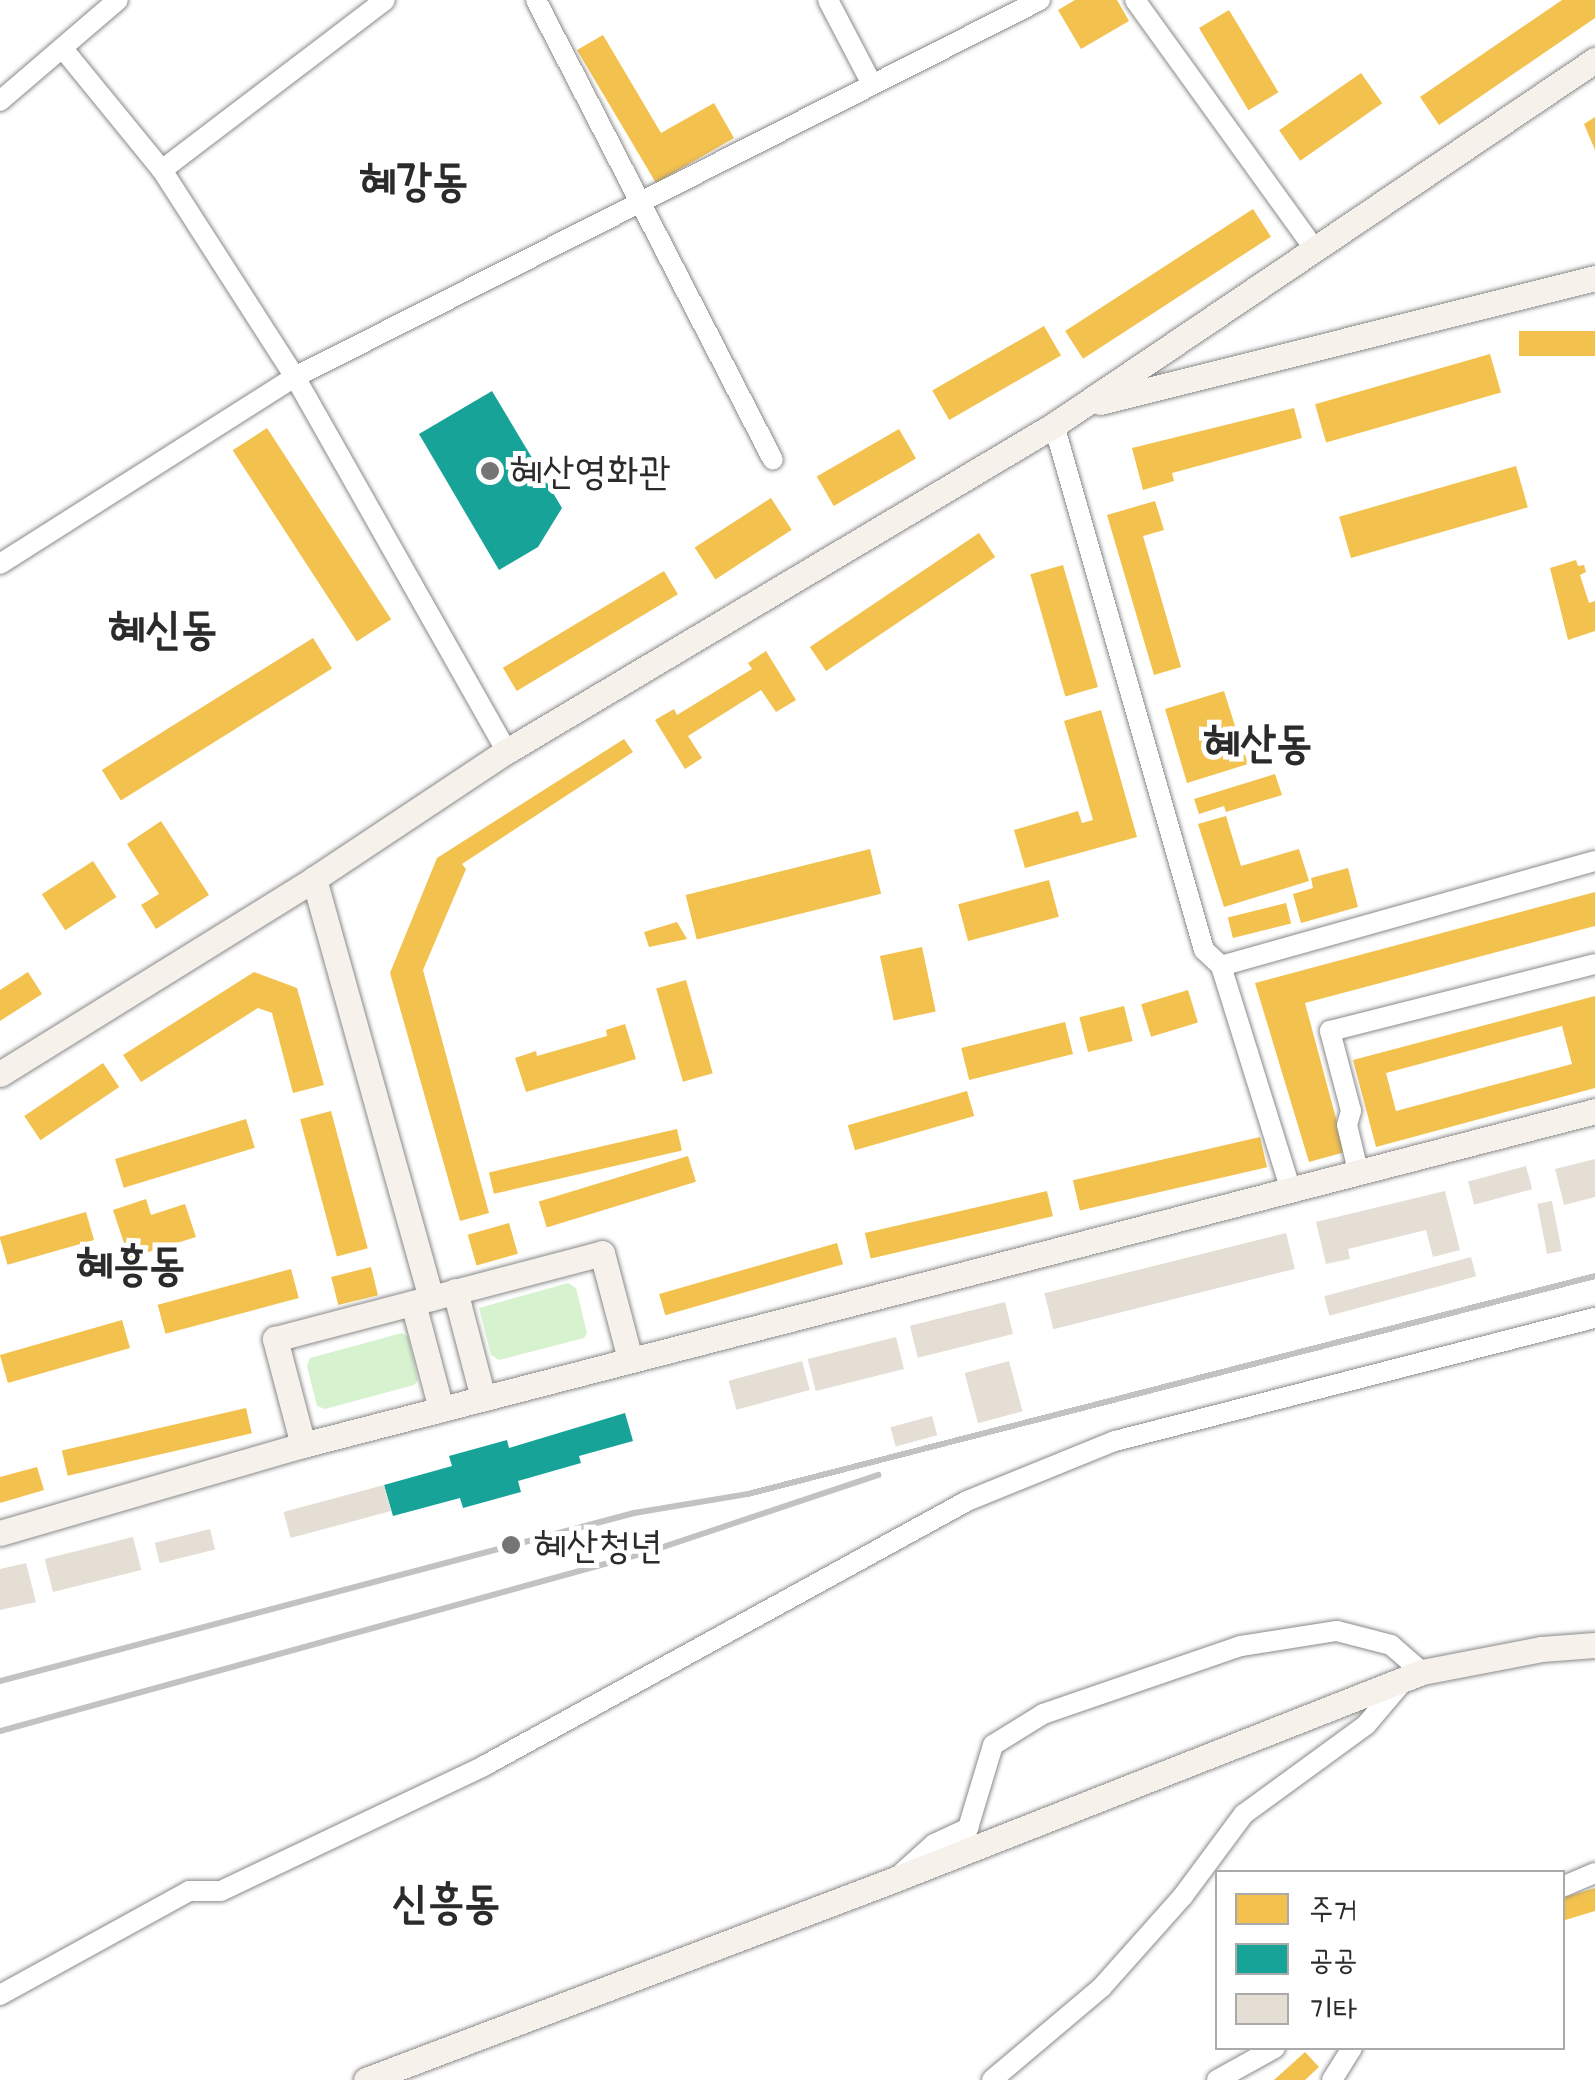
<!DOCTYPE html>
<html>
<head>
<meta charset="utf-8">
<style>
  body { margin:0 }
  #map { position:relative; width:1595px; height:2080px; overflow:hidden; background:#fff; font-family:Caveat,"Poor Story",sans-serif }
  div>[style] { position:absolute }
  .green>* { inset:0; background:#d7f2cf }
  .homes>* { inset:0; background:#f2c14e; transform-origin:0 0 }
  .public>* { inset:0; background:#17a398 }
  .building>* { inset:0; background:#e5ded5; transform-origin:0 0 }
  .roads { filter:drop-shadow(0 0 2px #8a8a8a) drop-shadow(0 0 2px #8a8a8a) }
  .minor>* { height:20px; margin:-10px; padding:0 10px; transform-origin:10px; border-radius:10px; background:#fff }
  .major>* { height:25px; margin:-12.5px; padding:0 12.5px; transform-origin:12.5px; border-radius:12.5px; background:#f6f1eb }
  .rail>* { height:6px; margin:-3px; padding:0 3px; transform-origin:3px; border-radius:3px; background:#c2c2c2 }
  .dots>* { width:28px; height:28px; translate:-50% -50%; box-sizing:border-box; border:5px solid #fff; border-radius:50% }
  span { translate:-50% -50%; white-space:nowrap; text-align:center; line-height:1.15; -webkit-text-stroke:10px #fff; paint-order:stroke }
  .poi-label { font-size:40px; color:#2b2b2b }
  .left { translate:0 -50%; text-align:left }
  .quarter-label { font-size:45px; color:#2b2b2b; font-weight:700 }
  .legend { position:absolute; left:1215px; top:1870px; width:350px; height:180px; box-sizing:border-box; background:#fff; border:2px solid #aaa; margin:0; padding:12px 18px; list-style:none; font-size:30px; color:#2b2b2b }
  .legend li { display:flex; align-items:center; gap:20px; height:50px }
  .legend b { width:50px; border:2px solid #aaa }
</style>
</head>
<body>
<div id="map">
  <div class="green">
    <div style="clip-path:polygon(568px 1283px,576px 1288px,587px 1333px,584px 1338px,499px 1360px,491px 1355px,479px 1308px)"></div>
    <div style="clip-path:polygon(402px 1333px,408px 1337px,418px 1380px,414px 1385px,325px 1409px,317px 1406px,307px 1366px,310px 1358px)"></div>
  </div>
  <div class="homes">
    <div style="clip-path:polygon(1075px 0,1117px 0,1129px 21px,1081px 49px,1058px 10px)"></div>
    <div style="clip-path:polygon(1562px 0,1595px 0,1595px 18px,1439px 125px,1420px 97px)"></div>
    <div style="left:1229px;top:10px;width:96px;height:35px;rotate:59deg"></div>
    <div style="clip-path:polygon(603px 35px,661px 133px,714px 103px,734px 138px,656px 183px,577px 50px)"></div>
    <div style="left:1361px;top:73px;width:37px;height:100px;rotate:55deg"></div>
    <div style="clip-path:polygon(1595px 117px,1595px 150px,1584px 124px)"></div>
    <div style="left:1253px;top:209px;width:33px;height:224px;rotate:57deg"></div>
    <div style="left:1044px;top:326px;width:34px;height:129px;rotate:60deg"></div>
    <div style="left:1595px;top:331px;width:25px;height:76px;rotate:90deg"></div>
    <div style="left:1490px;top:354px;width:40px;height:182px;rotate:74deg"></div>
    <div style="clip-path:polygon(1294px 408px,1302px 438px,1172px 473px,1174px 481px,1143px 490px,1132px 448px)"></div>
    <div style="left:267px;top:428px;width:228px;height:41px;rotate:57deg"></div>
    <div style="left:899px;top:429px;width:34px;height:95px;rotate:60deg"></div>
    <div style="left:1516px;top:466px;width:43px;height:184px;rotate:74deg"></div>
    <div style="left:771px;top:498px;width:38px;height:91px;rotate:57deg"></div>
    <div style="clip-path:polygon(1155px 501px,1164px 530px,1143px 536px,1181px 667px,1154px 675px,1107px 515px)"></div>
    <div style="left:979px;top:533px;width:29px;height:204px;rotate:56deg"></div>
    <div style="clip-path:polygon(1576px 560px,1578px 566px,1584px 565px,1586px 572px,1580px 575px,1589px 603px,1595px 601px,1595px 631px,1568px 640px,1550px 568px)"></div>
    <div style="left:1063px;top:565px;width:127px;height:34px;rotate:74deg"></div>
    <div style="left:664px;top:571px;width:27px;height:188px;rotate:59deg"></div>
    <div style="left:313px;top:638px;width:36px;height:249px;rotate:58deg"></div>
    <div style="clip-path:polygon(766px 651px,796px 700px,776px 712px,761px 690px,688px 736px,702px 758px,685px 769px,655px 720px,674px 709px,677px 715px,752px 669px,748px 663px)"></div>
    <div style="clip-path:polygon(1224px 691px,1241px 745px,1206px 758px,1243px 748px,1248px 764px,1187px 783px,1165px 709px)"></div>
    <div style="clip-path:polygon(1101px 710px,1137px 837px,1025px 868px,1014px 830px,1078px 811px,1082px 823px,1093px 820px,1064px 721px)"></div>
    <div style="clip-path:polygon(624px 739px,633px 752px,462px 864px,466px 869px,423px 970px,489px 1213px,460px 1221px,390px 973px,437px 858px)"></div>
    <div style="clip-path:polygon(1275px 774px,1282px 795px,1226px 812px,1224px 806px,1199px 814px,1194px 799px)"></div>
    <div style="clip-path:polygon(1226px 816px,1241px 866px,1299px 849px,1309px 881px,1224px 907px,1198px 824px)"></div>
    <div style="clip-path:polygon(161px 821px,209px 895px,156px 929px,141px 905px,159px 894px,127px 844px)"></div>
    <div style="left:870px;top:849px;width:46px;height:190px;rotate:76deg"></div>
    <div style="left:93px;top:861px;width:43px;height:61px;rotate:57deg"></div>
    <div style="clip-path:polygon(1348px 868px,1358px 907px,1301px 923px,1293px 894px,1313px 888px,1311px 878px)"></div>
    <div style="left:1049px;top:880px;width:38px;height:94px;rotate:75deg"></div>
    <div style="clip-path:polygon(1595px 892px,1595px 926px,1305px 1003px,1345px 1152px,1309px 1162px,1255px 983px)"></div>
    <div style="left:1286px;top:903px;width:21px;height:60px;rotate:76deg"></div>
    <div style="clip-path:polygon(677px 922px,687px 939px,649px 947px,644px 932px)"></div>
    <div style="left:922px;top:947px;width:66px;height:43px;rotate:78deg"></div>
    <div style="clip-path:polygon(28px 972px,42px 994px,0 1021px,0 990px)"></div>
    <div style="clip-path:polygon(254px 972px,297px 988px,324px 1085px,293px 1093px,272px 1013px,258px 1008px,141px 1082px,123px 1055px)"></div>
    <div style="left:686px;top:980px;width:97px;height:31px;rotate:74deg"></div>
    <div style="left:1188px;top:990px;width:34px;height:49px;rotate:73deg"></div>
    <div style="clip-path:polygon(evenodd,1595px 996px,1595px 1088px,1376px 1147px,1353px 1060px,1595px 996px,1562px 1026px,1572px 1064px,1396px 1111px,1386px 1073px,1562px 1026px)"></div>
    <div style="left:1124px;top:1006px;width:36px;height:46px;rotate:76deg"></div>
    <div style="left:1065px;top:1022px;width:33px;height:107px;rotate:76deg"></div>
    <div style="clip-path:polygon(625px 1024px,636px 1059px,526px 1092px,515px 1058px,536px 1051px,537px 1056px,607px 1036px,606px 1030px)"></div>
    <div style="left:103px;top:1063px;width:29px;height:95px;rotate:56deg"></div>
    <div style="left:967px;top:1091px;width:26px;height:124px;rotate:74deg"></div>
    <div style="left:331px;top:1111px;width:142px;height:32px;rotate:75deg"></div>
    <div style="left:246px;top:1119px;width:30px;height:137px;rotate:73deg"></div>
    <div style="left:677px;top:1129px;width:22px;height:193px;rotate:77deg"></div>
    <div style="left:1260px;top:1137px;width:31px;height:192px;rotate:77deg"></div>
    <div style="left:688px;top:1156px;width:27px;height:156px;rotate:73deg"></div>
    <div style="left:1047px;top:1191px;width:26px;height:187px;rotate:77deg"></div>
    <div style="clip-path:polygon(146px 1199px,151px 1215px,185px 1204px,196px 1237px,129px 1258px,113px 1210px)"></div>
    <div style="left:86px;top:1212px;width:29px;height:90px;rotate:74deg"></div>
    <div style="left:509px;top:1223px;width:32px;height:43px;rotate:74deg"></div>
    <div style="left:837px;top:1243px;width:22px;height:185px;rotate:74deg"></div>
    <div style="left:371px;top:1267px;width:29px;height:41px;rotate:76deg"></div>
    <div style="left:291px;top:1269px;width:30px;height:138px;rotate:75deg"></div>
    <div style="left:122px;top:1320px;width:29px;height:127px;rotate:74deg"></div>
    <div style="left:246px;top:1408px;width:26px;height:189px;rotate:77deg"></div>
    <div style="clip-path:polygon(37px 1467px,44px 1490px,0 1503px,0 1477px)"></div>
    <div style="clip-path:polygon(1595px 1888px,1595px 1911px,1562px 1921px,1562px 1898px)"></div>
    <div style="clip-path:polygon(1305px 2052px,1319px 2067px,1305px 2080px,1274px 2080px)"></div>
  </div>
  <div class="public">
    <div style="clip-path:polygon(492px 391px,562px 508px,538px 547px,499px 570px,419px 434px)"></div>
    <div style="clip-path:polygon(625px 1413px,633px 1441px,579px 1456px,581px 1463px,518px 1481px,521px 1492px,463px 1508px,460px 1498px,393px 1516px,384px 1485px,452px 1466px,449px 1456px,507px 1440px,509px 1448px)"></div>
  </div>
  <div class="building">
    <div style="clip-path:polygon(1595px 1159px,1595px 1197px,1564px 1205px,1555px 1169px)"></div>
    <div style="left:1526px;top:1166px;width:24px;height:60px;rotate:75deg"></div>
    <div style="clip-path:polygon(1445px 1191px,1460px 1250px,1433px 1257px,1426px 1230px,1348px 1249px,1350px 1259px,1326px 1264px,1316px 1222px)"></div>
    <div style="left:1552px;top:1201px;width:51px;height:15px;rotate:79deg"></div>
    <div style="left:1286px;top:1233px;width:37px;height:249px;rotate:76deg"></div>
    <div style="left:1471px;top:1257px;width:20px;height:152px;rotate:75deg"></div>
    <div style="left:1005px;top:1302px;width:33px;height:98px;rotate:76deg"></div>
    <div style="left:896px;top:1337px;width:33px;height:91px;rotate:76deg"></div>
    <div style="left:802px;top:1361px;width:30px;height:76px;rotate:75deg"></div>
    <div style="left:1009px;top:1361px;width:52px;height:46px;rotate:75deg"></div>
    <div style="left:932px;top:1416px;width:20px;height:43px;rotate:75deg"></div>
    <div style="left:384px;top:1485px;width:27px;height:104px;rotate:75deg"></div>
    <div style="left:210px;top:1529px;width:21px;height:57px;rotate:76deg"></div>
    <div style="left:133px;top:1537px;width:34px;height:91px;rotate:76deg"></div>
    <div style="clip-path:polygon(26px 1563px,36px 1602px,0 1610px,0 1569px)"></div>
  </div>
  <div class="roads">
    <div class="minor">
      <div style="left:536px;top:0;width:517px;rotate:62.74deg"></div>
      <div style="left:828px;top:0;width:95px;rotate:62.4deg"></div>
      <div style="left:1135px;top:0;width:306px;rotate:54.2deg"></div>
      <div style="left:64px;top:50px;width:155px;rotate:50.8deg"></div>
      <div style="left:162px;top:170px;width:246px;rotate:57.3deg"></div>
      <div style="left:295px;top:377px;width:430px;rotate:60.5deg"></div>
      <div style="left:0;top:101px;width:155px;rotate:-40.6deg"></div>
      <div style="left:162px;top:170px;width:280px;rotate:-37.3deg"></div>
      <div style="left:1054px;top:425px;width:546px;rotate:74.05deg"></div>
      <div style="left:1204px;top:950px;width:23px;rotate:43deg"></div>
      <div style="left:1221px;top:966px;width:232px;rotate:72.7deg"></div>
      <div style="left:0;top:564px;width:349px;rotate:-32.4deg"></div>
      <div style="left:295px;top:377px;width:835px;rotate:-26.84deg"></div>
      <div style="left:1221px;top:966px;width:388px;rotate:-15.7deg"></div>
      <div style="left:1358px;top:1171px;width:47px;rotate:-103.4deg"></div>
      <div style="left:1347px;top:1125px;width:15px;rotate:-74deg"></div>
      <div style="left:1351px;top:1111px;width:83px;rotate:-104.7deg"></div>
      <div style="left:1330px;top:1031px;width:273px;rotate:-14.2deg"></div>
      <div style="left:902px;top:1873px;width:43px;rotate:-42.2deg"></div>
      <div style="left:934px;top:1844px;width:38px;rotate:-25deg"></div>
      <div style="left:968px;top:1828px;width:87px;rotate:-73.2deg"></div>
      <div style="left:993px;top:1745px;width:59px;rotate:-31.8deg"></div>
      <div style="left:1043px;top:1714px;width:209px;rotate:-19deg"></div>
      <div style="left:1241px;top:1646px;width:97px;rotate:-8.9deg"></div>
      <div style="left:1337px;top:1631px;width:56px;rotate:14.5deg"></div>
      <div style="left:1391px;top:1645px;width:41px;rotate:41.1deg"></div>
      <div style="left:1562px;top:1887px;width:36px;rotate:-23deg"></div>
      <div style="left:0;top:1995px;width:216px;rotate:-28.8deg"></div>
      <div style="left:189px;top:1891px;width:32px"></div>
      <div style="left:221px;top:1891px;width:289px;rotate:-25.4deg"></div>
      <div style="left:482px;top:1767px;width:553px;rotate:-28.74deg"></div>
      <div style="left:967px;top:1501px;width:160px;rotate:-22.1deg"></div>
      <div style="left:1115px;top:1441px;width:496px;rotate:-14.4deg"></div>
      <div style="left:992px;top:2080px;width:144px;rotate:-40.2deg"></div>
      <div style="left:1102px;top:1987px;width:122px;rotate:-48.3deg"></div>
      <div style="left:1183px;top:1896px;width:102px;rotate:-53.4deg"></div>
      <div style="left:1244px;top:1814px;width:151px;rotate:-36.1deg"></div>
      <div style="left:1366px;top:1725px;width:59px;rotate:-49.8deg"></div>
      <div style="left:1217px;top:2080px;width:66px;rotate:-28.9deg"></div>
      <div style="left:1332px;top:2080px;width:38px;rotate:-58deg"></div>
    </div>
    <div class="major">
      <div style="left:1100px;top:402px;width:510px;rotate:-14.06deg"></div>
      <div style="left:314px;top:879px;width:435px;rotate:74.4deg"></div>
      <div style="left:0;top:1074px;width:370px;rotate:-31.8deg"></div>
      <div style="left:314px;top:879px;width:232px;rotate:-33.6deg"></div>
      <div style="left:507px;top:751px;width:637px;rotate:-30.79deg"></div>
      <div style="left:1054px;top:425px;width:653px;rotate:-34.01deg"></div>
      <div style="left:455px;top:1291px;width:111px;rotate:75.3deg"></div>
      <div style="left:413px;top:1303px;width:110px;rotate:75.2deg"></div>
      <div style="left:303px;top:1445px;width:110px;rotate:-104.8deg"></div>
      <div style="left:275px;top:1339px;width:338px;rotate:-14.7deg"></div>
      <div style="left:602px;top:1253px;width:110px;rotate:75.2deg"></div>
      <div style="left:0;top:1533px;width:316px;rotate:-16.2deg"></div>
      <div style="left:303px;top:1445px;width:1334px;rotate:-14.49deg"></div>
      <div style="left:366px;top:2080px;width:564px;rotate:-20.78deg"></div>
      <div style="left:893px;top:1880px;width:568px;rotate:-21.46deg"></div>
      <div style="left:1422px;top:1672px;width:121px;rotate:-10.9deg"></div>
      <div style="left:1541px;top:1649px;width:54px;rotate:-4.2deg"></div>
    </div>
  </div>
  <div class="rail">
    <div style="left:0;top:1681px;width:656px;rotate:-14.84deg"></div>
    <div style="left:634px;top:1513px;width:116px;rotate:-9.5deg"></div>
    <div style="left:748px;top:1494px;width:875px;rotate:-14.43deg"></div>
    <div style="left:0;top:1731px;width:672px;rotate:-15.44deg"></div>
    <div style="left:648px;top:1552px;width:243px;rotate:-18.5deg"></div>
  </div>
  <div class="dots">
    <div style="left:490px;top:471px;background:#757575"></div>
    <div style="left:511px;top:1545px;background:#757575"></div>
  </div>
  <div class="poi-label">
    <span class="left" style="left:510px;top:471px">혜산영화관</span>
    <span class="left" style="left:534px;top:1545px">혜산청년</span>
  </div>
  <div class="quarter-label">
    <span style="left:414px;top:181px">혜강동</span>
    <span style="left:163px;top:629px">혜신동</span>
    <span style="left:1258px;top:743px">혜산동</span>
    <span style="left:131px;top:1265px">혜흥동</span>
    <span style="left:446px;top:1903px">신흥동</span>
  </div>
  <ul class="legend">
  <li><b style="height:28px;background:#f2c14e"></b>주거</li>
  <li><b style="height:28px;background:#17a398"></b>공공</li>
  <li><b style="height:28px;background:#e5ded5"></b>기타</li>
  </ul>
</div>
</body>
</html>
